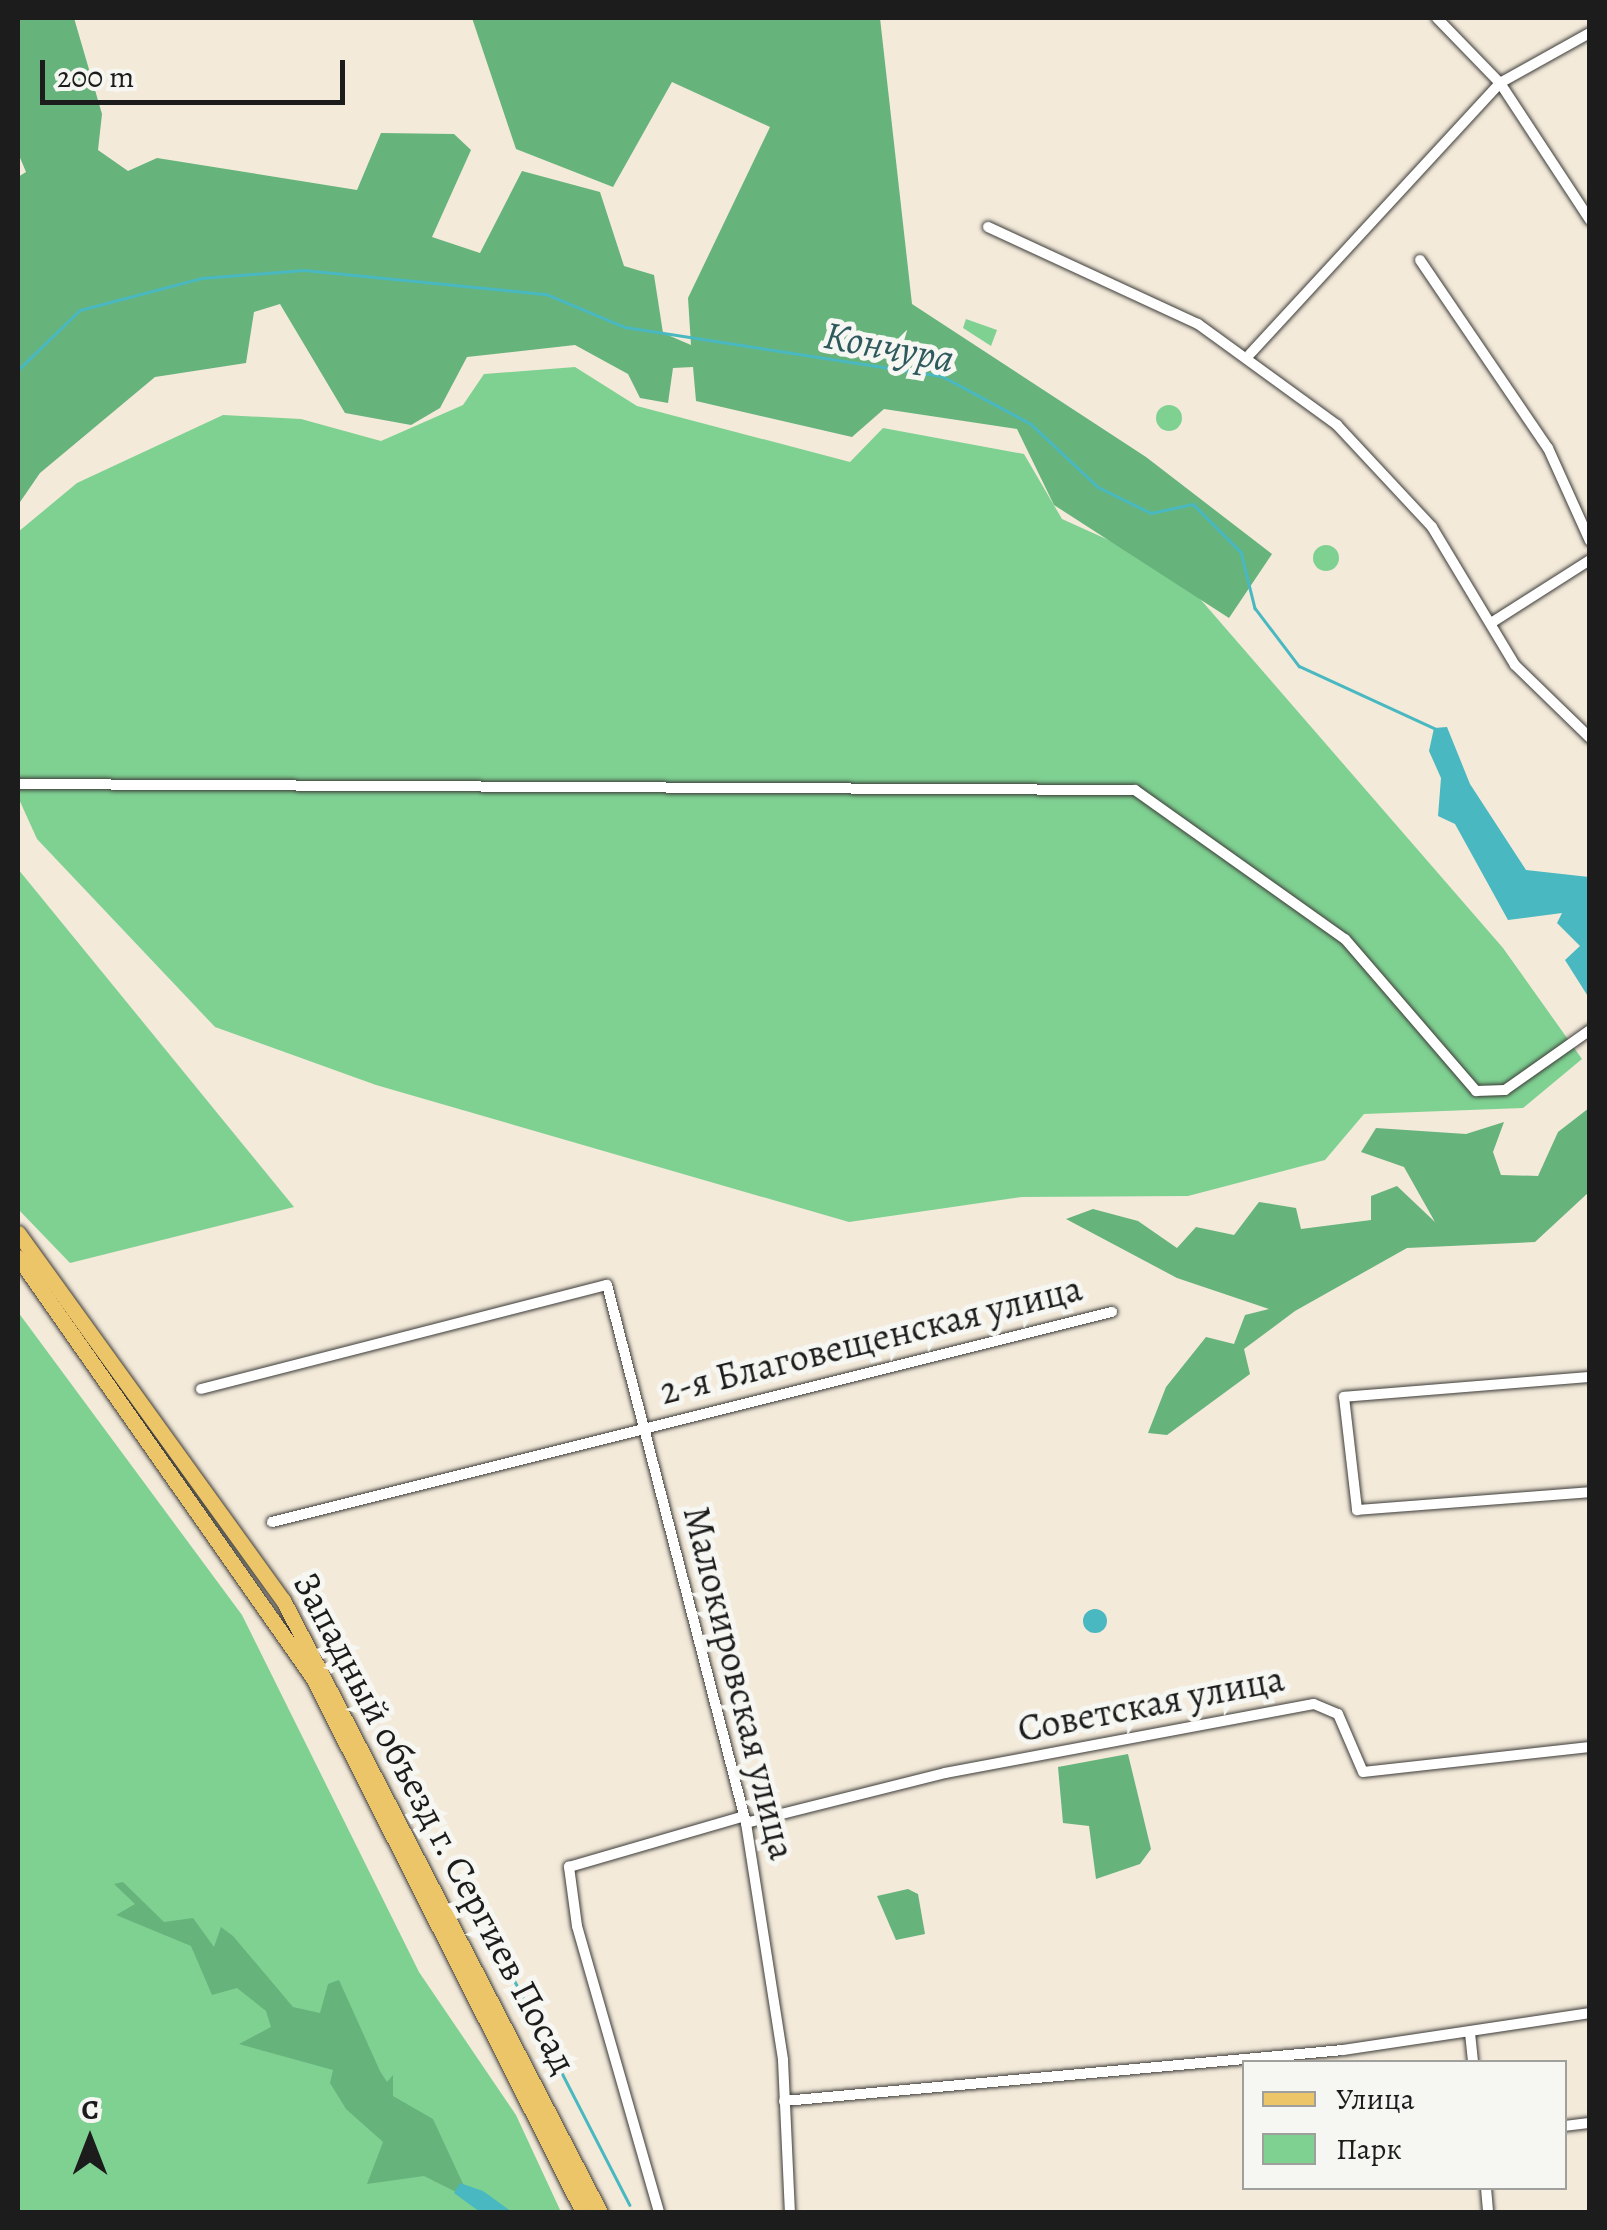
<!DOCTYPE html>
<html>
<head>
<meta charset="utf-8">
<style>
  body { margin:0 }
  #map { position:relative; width:1607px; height:2230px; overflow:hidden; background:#f3eada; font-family:Alegreya,serif }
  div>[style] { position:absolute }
  .green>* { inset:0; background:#7fd192 }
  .round { border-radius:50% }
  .forest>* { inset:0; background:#67b37c }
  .water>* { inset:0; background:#49b8c0 }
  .stream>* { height:2.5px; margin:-1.25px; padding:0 1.25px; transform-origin:1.25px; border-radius:1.25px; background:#49b8c0 }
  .roads { filter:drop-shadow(0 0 2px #3c3b38) drop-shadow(0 0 2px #3c3b38) }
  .street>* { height:10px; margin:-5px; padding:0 5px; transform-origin:5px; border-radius:5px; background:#fff }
  .primary>* { height:15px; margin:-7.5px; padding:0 7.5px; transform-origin:7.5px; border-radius:7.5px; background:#edc569 }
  span { translate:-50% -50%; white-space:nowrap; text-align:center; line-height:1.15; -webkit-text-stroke:10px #f6f6f2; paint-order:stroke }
  .street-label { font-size:38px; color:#1c1c1c }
  .water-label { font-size:40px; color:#2e5a5e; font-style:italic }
  .frame { position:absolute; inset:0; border:20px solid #1c1c1c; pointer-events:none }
  .legend { position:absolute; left:1242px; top:2060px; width:325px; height:130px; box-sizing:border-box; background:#f6f6f2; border:2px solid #9f9f9c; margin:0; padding:12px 18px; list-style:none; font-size:30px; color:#1c1c1c }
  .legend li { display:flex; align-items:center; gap:20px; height:50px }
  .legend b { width:50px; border:2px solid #9f9f9c }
  .north { position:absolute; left:40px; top:2090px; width:100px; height:100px; -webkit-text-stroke:8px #f6f6f2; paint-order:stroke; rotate:0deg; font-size:28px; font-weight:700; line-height:40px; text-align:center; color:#1c1c1c }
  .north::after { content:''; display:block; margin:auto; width:35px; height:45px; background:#1c1c1c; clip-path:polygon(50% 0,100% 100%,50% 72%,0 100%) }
  .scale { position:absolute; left:40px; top:60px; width:305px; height:45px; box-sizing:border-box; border:5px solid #1c1c1c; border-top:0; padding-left:12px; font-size:30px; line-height:35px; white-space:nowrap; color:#1c1c1c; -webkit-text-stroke:8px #f6f6f2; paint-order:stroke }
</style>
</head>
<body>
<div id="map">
  <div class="green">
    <div style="clip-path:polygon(966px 319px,997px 330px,991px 346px,963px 328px)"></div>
    <div style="clip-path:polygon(575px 367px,637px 406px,850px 462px,883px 428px,1024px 454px,1062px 519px,1175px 570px,1503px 948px,1582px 1059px,1523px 1108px,1364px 1114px,1325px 1160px,1188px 1196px,1022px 1197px,849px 1222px,376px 1085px,215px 1027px,37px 839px,18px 797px,18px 532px,77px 483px,223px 415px,301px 419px,381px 441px,463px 405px,484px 374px)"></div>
    <div class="round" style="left:1156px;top:405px;width:26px;height:26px"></div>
    <div class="round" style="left:1313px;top:545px;width:26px;height:26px"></div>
    <div style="clip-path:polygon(18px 869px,294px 1207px,70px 1263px,18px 1209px)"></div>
    <div style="clip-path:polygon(18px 1312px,242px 1615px,419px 1972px,516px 2115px,561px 2212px,18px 2212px)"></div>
  </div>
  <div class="forest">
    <div style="clip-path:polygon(18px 18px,74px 18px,102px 114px,98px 150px,128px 171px,157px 158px,357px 190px,381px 133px,454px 134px,471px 150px,432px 237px,480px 253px,522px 171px,600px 192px,624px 266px,654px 275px,663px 333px,691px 345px,688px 298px,770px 127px,672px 82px,613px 187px,516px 149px,472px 18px,880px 18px,912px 304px,1146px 457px,1272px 554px,1229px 618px,1054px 505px,1017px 429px,884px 409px,852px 437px,696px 401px,693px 367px,673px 368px,668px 403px,640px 398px,628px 374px,575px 345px,467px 357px,440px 408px,411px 425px,345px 413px,280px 304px,254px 312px,246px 363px,155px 377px,40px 473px,18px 505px,18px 177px,26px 172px,18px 153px)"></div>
    <div style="clip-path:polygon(1589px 1108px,1589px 1192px,1535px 1242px,1407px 1248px,1295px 1311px,1244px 1349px,1250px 1374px,1167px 1435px,1148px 1433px,1166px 1387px,1206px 1337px,1234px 1344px,1245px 1315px,1269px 1309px,1177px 1278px,1066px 1219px,1093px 1209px,1138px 1221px,1177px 1248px,1196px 1227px,1234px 1235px,1259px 1202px,1296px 1208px,1301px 1229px,1371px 1220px,1371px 1196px,1397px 1186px,1435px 1222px,1404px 1167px,1361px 1152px,1376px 1128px,1466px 1134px,1504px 1122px,1493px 1152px,1501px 1175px,1538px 1176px,1558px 1132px)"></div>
    <div style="clip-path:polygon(1128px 1754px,1151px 1849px,1140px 1864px,1096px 1879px,1089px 1826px,1063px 1823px,1058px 1767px)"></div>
    <div style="clip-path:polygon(123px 1882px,164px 1922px,193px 1918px,214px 1947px,221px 1927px,233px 1936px,293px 2007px,320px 2013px,328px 1984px,339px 1980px,380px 2071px,387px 2082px,393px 2075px,393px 2096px,433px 2119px,470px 2199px,424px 2176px,367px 2184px,383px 2142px,346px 2109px,330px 2083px,333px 2070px,239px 2044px,271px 2027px,266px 2011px,237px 1988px,212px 1995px,191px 1946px,116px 1915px,135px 1904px,114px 1884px)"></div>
    <div style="clip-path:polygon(908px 1889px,918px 1894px,925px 1934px,896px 1940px,877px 1896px)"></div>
  </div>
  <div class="water">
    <div style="clip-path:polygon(1447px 727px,1470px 784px,1526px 870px,1589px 877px,1589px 998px,1565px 960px,1580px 946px,1557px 923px,1562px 913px,1508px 920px,1455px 824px,1438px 816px,1441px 778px,1429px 751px,1434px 728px)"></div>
    <div class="round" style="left:1083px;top:1609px;width:24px;height:24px"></div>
    <div style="clip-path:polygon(460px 2183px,483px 2191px,512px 2212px,480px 2212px,454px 2193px)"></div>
  </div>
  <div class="stream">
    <div style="left:18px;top:370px;width:86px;rotate:-44.1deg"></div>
    <div style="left:80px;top:310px;width:126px;rotate:-14.7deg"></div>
    <div style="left:202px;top:278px;width:102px;rotate:-4.5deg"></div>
    <div style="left:304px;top:270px;width:243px;rotate:5.7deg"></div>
    <div style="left:546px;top:294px;width:86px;rotate:22.7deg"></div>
    <div style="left:625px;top:327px;width:321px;rotate:8.8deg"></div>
    <div style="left:942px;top:376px;width:101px;rotate:28.3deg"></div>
    <div style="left:1031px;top:424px;width:92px;rotate:43.2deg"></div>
    <div style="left:1098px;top:487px;width:59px;rotate:26.1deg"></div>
    <div style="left:1151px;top:513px;width:43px;rotate:-12.1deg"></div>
    <div style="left:1193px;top:504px;width:68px;rotate:45deg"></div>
    <div style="left:1241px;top:552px;width:58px;rotate:76deg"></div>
    <div style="left:1255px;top:608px;width:73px;rotate:52.8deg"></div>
    <div style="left:1299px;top:666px;width:149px;rotate:24.7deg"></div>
    <div style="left:488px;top:1929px;width:310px;rotate:62.8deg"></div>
  </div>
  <div class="roads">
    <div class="street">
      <div style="left:1437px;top:18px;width:91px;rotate:45.9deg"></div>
      <div style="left:1500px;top:83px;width:164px;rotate:56.7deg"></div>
      <div style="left:988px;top:227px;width:231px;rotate:24.8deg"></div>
      <div style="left:1198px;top:324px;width:172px;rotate:36deg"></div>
      <div style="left:1337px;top:425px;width:139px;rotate:47deg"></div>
      <div style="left:1432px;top:527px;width:161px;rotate:59deg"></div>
      <div style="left:1515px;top:665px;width:105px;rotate:44.2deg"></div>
      <div style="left:1420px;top:260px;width:227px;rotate:55.8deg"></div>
      <div style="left:1548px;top:448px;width:102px;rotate:65.7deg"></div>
      <div style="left:1250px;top:354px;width:369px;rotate:-47.3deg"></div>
      <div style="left:1500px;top:83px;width:103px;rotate:-29.1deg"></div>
      <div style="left:1491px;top:623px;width:117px;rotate:-32.5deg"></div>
      <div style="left:18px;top:784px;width:1117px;rotate:0.31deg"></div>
      <div style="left:1135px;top:790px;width:257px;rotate:35.4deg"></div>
      <div style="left:1345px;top:939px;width:201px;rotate:49.2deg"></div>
      <div style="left:1476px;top:1091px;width:29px;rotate:-2deg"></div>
      <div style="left:1505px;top:1090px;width:104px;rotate:-35.2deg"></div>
      <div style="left:1590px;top:1377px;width:247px;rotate:175.4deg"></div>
      <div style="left:1344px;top:1397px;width:114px;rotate:83.4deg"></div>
      <div style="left:1357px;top:1510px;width:234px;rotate:-4.4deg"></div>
      <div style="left:201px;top:1389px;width:419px;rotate:-14.4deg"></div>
      <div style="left:607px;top:1285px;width:556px;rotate:75.51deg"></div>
      <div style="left:746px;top:1823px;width:240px;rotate:81.1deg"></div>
      <div style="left:783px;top:2060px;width:152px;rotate:87.4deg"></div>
      <div style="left:272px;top:1522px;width:866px;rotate:-14.04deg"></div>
      <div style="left:746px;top:1823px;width:205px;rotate:-14.1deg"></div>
      <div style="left:945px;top:1773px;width:375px;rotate:-10.6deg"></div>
      <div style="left:1314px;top:1704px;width:26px;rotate:23deg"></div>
      <div style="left:1338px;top:1714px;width:63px;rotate:66.7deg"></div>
      <div style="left:1363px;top:1772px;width:228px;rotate:-6.3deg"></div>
      <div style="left:1470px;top:2033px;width:29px;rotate:84deg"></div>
      <div style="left:784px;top:2101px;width:561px;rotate:-5.21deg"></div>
      <div style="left:1343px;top:2050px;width:250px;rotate:-8.5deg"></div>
      <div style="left:1564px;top:2126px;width:26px;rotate:-7deg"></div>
      <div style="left:1486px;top:2188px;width:24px;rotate:85deg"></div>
      <div style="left:659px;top:2212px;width:298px;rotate:-106deg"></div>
      <div style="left:577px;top:1926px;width:60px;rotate:-97.7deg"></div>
      <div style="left:569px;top:1867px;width:182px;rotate:-16.2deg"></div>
    </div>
    <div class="primary">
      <div style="left:18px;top:1233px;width:453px;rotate:54.2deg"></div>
      <div style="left:283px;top:1600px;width:689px;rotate:62.62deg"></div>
      <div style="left:18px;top:1257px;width:514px;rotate:54.98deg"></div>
      <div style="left:313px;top:1678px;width:598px;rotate:63.18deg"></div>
    </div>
  </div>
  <div class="street-label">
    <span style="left:871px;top:1340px;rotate:-14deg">2-я Благовещенская улица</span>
    <span style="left:739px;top:1683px;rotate:76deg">Малокировская улица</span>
    <span style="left:1151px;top:1704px;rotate:-11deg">Советская улица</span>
    <span style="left:435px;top:1823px;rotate:62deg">Западный объезд г. Сергиев Посад</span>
  </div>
  <div class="water-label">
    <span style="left:889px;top:347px;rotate:11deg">Кончура</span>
  </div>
  <div class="frame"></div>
  <ul class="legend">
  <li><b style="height:12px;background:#edc569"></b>Улица</li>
  <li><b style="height:28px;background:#7fd192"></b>Парк</li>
  </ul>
  <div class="north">С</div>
  <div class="scale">200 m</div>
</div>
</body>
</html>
